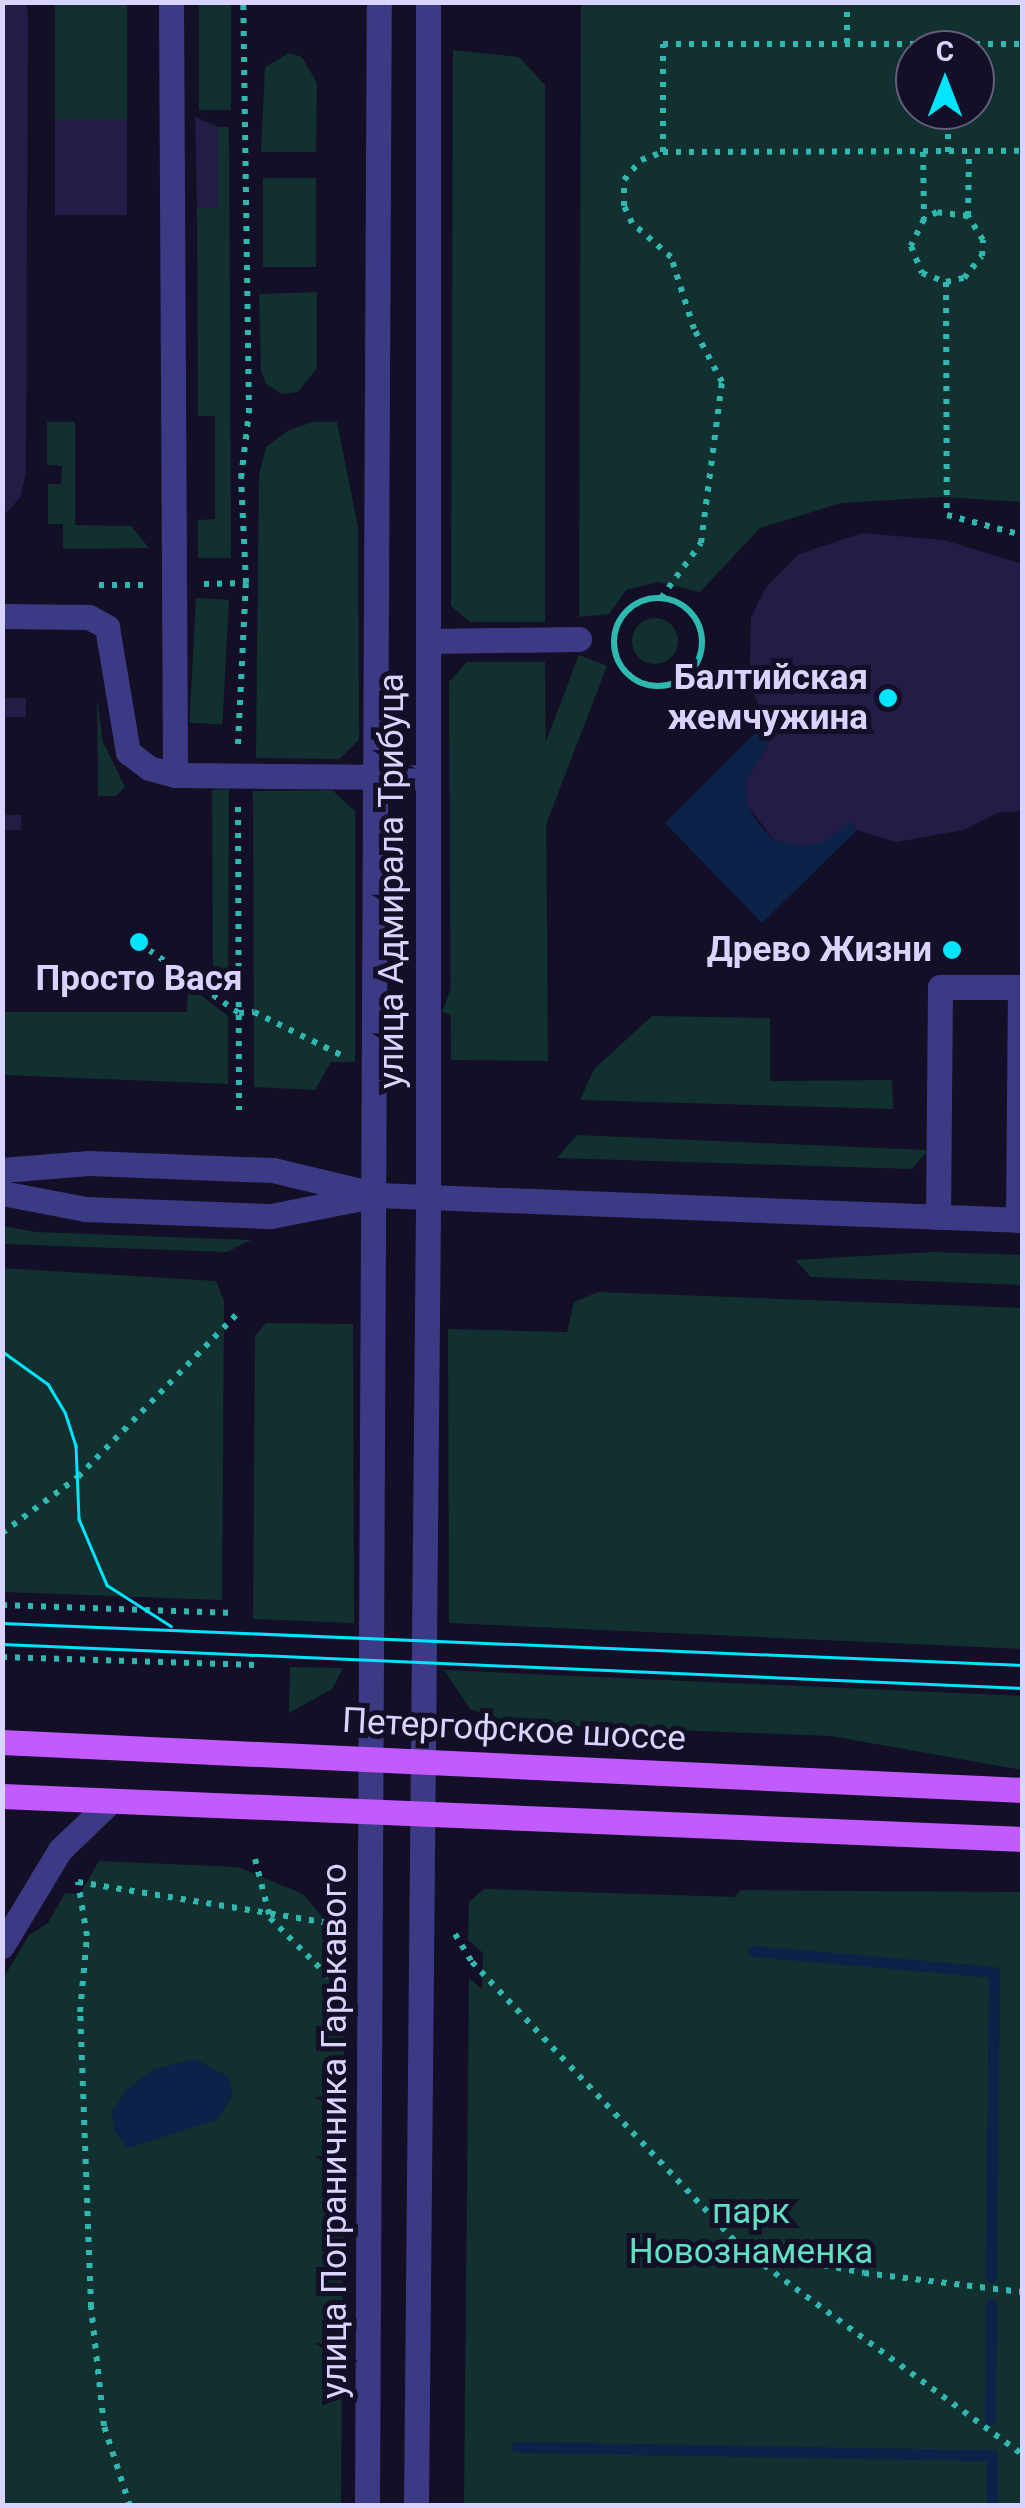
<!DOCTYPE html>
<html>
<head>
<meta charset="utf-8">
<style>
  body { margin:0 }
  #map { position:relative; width:1025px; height:2508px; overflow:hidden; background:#130f26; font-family:Roboto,sans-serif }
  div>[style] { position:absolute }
  .green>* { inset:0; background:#12302f; transform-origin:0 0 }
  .round { border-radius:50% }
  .water>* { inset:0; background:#0c2248 }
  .stream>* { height:11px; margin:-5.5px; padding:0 5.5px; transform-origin:5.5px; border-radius:5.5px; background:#0c2248 }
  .building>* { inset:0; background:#241b47; transform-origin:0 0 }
  .path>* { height:6px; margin-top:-3px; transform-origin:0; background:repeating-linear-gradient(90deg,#2fb8b0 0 5px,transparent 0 13px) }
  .path>.ring { margin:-3px; padding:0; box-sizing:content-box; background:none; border:6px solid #2fb8b0; border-radius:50% }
  .minor>* { height:25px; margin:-12.5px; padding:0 12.5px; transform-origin:12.5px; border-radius:12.5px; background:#3d3a85 }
  .major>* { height:25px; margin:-12.5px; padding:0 12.5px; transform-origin:12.5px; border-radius:12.5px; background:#c25bff }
  .tram>* { height:2.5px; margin:-1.25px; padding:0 1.25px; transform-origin:1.25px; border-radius:1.25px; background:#00e5ff }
  .dots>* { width:28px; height:28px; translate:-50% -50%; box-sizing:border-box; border:5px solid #130f26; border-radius:50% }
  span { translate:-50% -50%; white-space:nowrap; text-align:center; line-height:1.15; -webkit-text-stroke:10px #130f26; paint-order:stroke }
  .poi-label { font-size:35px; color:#d9d4ff; font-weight:700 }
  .right { translate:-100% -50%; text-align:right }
  .street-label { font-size:35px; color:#d9d4ff }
  .park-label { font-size:35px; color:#5fe0c0 }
  .frame { position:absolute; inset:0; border:5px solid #d9d4ff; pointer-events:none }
  .north { position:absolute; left:895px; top:30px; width:100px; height:100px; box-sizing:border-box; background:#130f26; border:2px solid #625e7d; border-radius:50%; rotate:0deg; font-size:28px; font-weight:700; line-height:40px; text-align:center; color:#d9d4ff }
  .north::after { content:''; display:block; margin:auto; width:35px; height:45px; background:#00e5ff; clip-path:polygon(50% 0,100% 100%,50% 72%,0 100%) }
</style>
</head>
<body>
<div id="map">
  <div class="green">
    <div style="left:55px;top:3px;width:72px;height:116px"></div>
    <div style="left:199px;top:3px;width:32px;height:107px"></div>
    <div style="clip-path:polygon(evenodd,581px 3px,1022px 3px,1022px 502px,941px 497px,841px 503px,760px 528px,700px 592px,658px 582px,626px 590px,609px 614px,579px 617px,581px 3px,915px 50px,975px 50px,975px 110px,915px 110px,915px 50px)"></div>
    <div style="clip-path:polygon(453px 50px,519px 57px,545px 85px,545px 622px,470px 622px,451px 606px)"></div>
    <div style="clip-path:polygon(289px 53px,302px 57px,317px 83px,316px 152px,261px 152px,265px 67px)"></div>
    <div style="clip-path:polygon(218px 127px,229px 127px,231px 558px,198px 558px,198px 520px,215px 519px,215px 416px,198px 416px,197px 208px,218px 208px)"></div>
    <div style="left:263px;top:178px;width:53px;height:89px"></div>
    <div style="clip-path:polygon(317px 292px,317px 368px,298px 392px,282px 394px,266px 384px,261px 371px,259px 294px)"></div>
    <div style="clip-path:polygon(47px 422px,75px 422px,75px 525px,131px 526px,149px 548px,63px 549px,63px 524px,48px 524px,48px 484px,61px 484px,62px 466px,47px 465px)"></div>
    <div style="clip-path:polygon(313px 422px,337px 422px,358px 527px,359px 740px,339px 759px,256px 758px,259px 475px,266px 447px,289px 430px)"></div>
    <div style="left:196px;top:598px;width:33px;height:125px;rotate:3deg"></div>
    <div class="round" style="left:632px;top:618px;width:46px;height:46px"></div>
    <div style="left:579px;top:655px;width:30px;height:382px;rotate:21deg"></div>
    <div style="clip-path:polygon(467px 662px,545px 662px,548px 1061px,451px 1060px,449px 682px)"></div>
    <div style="clip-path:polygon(97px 700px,103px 742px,125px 787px,116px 796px,98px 796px)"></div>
    <div style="clip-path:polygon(229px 789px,228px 997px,213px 984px,212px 790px)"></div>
    <div style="clip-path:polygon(332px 790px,355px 811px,355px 1062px,331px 1062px,315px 1090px,254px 1087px,253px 791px)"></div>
    <div style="clip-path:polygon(188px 985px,228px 1016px,228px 1084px,3px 1075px,3px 1012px,187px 1012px)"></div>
    <div style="clip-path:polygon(652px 1016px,770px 1018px,770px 1081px,892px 1080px,893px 1109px,580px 1100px,594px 1069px)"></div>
    <div style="clip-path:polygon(577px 1135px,928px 1150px,912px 1169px,557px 1158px)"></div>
    <div style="clip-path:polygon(3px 1226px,36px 1232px,251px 1240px,227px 1252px,3px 1244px)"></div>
    <div style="clip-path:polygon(932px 1252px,1022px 1255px,1022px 1285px,811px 1277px,795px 1260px)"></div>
    <div style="clip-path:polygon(2px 1268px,216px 1281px,224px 1301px,222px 1600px,3px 1592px)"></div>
    <div style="clip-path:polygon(598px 1292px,1022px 1308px,1022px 1649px,449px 1623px,448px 1329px,567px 1332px,574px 1302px)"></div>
    <div style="clip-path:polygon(266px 1323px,353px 1324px,354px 1623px,253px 1619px,255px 1336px)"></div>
    <div style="clip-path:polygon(290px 1667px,343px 1668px,332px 1689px,289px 1713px)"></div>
    <div style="clip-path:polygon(444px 1670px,1022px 1696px,1022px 1770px,831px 1736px,517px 1724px,470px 1709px)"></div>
    <div style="clip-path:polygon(99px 1861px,238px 1867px,303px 1894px,345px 1944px,341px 2505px,3px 2506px,3px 1979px,29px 1935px,48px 1923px,65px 1893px,80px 1894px)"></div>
    <div style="clip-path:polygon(484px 1889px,734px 1897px,741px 1890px,1022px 1892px,1022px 2505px,464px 2505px,469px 1978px,482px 1989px,483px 1953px,468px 1940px,469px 1902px)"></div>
  </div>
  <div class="water">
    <div style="clip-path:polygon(763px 725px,773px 736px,746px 781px,747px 804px,759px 825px,773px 839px,800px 846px,850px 821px,857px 830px,762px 923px,665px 823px)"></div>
    <div style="clip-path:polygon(195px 2059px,229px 2077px,233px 2094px,219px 2119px,128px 2148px,114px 2131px,112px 2112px,126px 2090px,155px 2069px)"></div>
  </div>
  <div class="stream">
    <div style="left:753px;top:1951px;width:242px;rotate:5deg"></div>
    <div style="left:994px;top:1972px;width:305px;rotate:90.6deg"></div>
    <div style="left:990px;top:2420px;width:116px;rotate:-89.5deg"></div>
    <div style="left:517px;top:2447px;width:475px;rotate:1deg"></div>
    <div style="left:992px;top:2455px;width:51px;rotate:90deg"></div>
  </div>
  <div class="building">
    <div style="clip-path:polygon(2px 2px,26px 2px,28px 17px,26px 472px,21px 496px,2px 518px)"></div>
    <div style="clip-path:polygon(195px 117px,218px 127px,218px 208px,197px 208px)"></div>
    <div style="left:55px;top:119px;width:72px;height:96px"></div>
    <div style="clip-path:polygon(862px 533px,944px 540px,1022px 564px,1022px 811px,997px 813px,964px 830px,896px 842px,857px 830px,850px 821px,824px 842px,800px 846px,773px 839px,747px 804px,746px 781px,773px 736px,749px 684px,751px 617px,766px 587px,799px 554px)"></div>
    <div style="left:2px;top:698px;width:24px;height:19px"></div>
    <div style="left:2px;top:815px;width:19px;height:15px"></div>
  </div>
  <div class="path">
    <div style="left:847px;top:43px;width:41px;rotate:-90deg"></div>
    <div style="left:663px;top:152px;width:359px;rotate:-0.2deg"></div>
    <div style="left:923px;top:152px;width:67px;rotate:89.1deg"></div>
    <div style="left:948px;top:152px;width:42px;rotate:-90deg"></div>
    <div style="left:968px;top:216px;width:31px;rotate:-173deg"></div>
    <div style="left:937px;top:212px;width:15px;rotate:152deg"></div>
    <div style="left:924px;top:219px;width:30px;rotate:116deg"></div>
    <div style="left:911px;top:246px;width:29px;rotate:68deg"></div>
    <div style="left:922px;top:273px;width:26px;rotate:21deg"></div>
    <div style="left:946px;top:282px;width:18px;rotate:-13deg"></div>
    <div style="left:964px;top:278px;width:28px;rotate:-51deg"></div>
    <div style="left:982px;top:256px;width:16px;rotate:-86deg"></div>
    <div style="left:983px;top:240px;width:28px;rotate:-122deg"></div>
    <div style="left:968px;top:216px;width:64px;rotate:-89.1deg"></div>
    <div style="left:946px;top:282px;width:233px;rotate:89.8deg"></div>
    <div style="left:947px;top:515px;width:78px;rotate:14.9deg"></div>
    <div style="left:204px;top:584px;width:42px;rotate:-1.4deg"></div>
    <div style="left:99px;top:585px;width:47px"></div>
    <div style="left:661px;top:598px;width:68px;rotate:-54deg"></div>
    <div style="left:701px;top:543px;width:162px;rotate:-82.6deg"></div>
    <div style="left:722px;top:382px;width:60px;rotate:-117.8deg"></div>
    <div style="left:694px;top:329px;width:76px;rotate:-107.7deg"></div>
    <div style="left:671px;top:257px;width:52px;rotate:-138.9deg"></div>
    <div style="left:632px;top:223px;width:19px;rotate:-115deg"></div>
    <div style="left:624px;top:206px;width:26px;rotate:-90deg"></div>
    <div style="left:624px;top:180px;width:26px;rotate:-50deg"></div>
    <div style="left:641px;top:160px;width:23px;rotate:-20deg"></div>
    <div style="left:663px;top:152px;width:108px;rotate:-90deg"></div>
    <div style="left:663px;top:44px;width:359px"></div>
    <div class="ring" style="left:614px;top:598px;width:82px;height:82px"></div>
    <div style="left:238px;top:744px;width:161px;rotate:-87.2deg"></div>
    <div style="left:246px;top:583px;width:105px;rotate:-92.7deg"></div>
    <div style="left:241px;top:478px;width:65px;rotate:-83deg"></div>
    <div style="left:249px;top:413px;width:411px;rotate:-90.8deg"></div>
    <div style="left:238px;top:807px;width:303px;rotate:89.8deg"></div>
    <div style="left:149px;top:950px;width:110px;rotate:35deg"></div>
    <div style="left:239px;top:1013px;width:15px;rotate:-4deg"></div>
    <div style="left:254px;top:1012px;width:97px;rotate:26.3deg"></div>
    <div style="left:2px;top:1533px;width:94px;rotate:-36.4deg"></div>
    <div style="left:78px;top:1477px;width:232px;rotate:-45.7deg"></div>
    <div style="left:2px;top:1605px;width:232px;rotate:2deg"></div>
    <div style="left:2px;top:1657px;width:256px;rotate:1.8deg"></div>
    <div style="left:255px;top:1859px;width:61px;rotate:75.7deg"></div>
    <div style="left:270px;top:1918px;width:98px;rotate:45deg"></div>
    <div style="left:455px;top:1934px;width:33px;rotate:59deg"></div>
    <div style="left:472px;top:1962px;width:395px;rotate:46.7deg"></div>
    <div style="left:743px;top:2250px;width:346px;rotate:36.2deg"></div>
    <div style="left:747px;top:2251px;width:119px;rotate:10.6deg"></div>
    <div style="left:864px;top:2273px;width:159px;rotate:6.9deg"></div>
    <div style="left:130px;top:2506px;width:84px;rotate:-108deg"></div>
    <div style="left:104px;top:2426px;width:120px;rotate:-96.2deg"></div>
    <div style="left:91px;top:2307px;width:295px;rotate:-92.1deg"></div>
    <div style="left:80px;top:2012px;width:76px;rotate:-84.7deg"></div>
    <div style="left:87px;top:1936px;width:55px;rotate:-99.5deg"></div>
    <div style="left:78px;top:1882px;width:266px;rotate:9.3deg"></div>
  </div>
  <div class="minor">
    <div style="left:171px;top:2px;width:773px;rotate:89.7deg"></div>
    <div style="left:2px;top:616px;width:87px;rotate:0.7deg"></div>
    <div style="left:89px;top:617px;width:21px;rotate:29deg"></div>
    <div style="left:107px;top:627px;width:127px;rotate:80.5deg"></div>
    <div style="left:128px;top:752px;width:26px;rotate:37deg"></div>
    <div style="left:149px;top:768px;width:27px;rotate:15deg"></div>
    <div style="left:175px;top:775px;width:253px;rotate:0.5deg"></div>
    <div style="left:428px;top:641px;width:151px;rotate:-0.8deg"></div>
    <div style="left:2px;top:1170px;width:87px;rotate:-4.6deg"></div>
    <div style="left:89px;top:1163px;width:184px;rotate:2.2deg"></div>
    <div style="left:273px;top:1170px;width:107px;rotate:13.5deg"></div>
    <div style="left:377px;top:1195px;width:645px;rotate:2.22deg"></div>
    <div style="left:2px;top:1193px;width:85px;rotate:10.9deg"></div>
    <div style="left:85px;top:1209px;width:186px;rotate:2.2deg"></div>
    <div style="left:271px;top:1216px;width:98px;rotate:-11.2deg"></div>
    <div style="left:938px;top:1217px;width:230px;rotate:-89.5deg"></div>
    <div style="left:940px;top:987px;width:80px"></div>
    <div style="left:1020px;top:987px;width:233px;rotate:90.5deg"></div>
    <div style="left:2px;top:1946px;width:112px;rotate:-58.9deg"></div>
    <div style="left:60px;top:1850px;width:71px;rotate:-43.9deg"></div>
    <div style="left:367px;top:2506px;width:2504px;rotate:-89.73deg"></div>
    <div style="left:416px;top:2506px;width:1309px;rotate:-89.47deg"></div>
    <div style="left:428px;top:1197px;width:1195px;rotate:-90deg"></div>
  </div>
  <div class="major">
    <div style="left:2px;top:1742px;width:1021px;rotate:2.69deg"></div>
    <div style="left:2px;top:1796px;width:1021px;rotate:2.41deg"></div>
  </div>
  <div class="tram">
    <div style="left:2px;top:1351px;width:57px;rotate:35.7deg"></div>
    <div style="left:48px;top:1384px;width:33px;rotate:59deg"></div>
    <div style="left:65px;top:1412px;width:36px;rotate:72deg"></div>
    <div style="left:76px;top:1446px;width:73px;rotate:87.6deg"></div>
    <div style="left:79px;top:1519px;width:72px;rotate:67deg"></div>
    <div style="left:107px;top:1585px;width:76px;rotate:32.6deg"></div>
    <div style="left:2px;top:1623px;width:1021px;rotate:2.36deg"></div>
    <div style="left:2px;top:1644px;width:1021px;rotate:2.47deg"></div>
  </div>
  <div class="dots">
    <div style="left:888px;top:698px;background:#00e5ff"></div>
    <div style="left:139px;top:942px;background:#00e5ff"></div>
    <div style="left:952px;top:950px;background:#00e5ff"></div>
  </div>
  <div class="poi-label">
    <span class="right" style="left:868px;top:698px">Балтийская<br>жемчужина</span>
    <span class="right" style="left:932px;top:950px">Древо Жизни</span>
    <span style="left:139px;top:979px">Просто Вася</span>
  </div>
  <div class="street-label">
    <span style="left:392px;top:881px;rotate:-90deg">улица Адмирала Трибуца</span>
    <span style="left:514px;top:1730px;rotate:3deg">Петергофское шоссе</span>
    <span style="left:335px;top:2131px;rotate:-90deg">улица Пограничника Гарькавого</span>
  </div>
  <div class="park-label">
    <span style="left:751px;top:2232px">парк<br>Новознаменка</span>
  </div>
  <div class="frame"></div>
  <div class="north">С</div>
</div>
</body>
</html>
